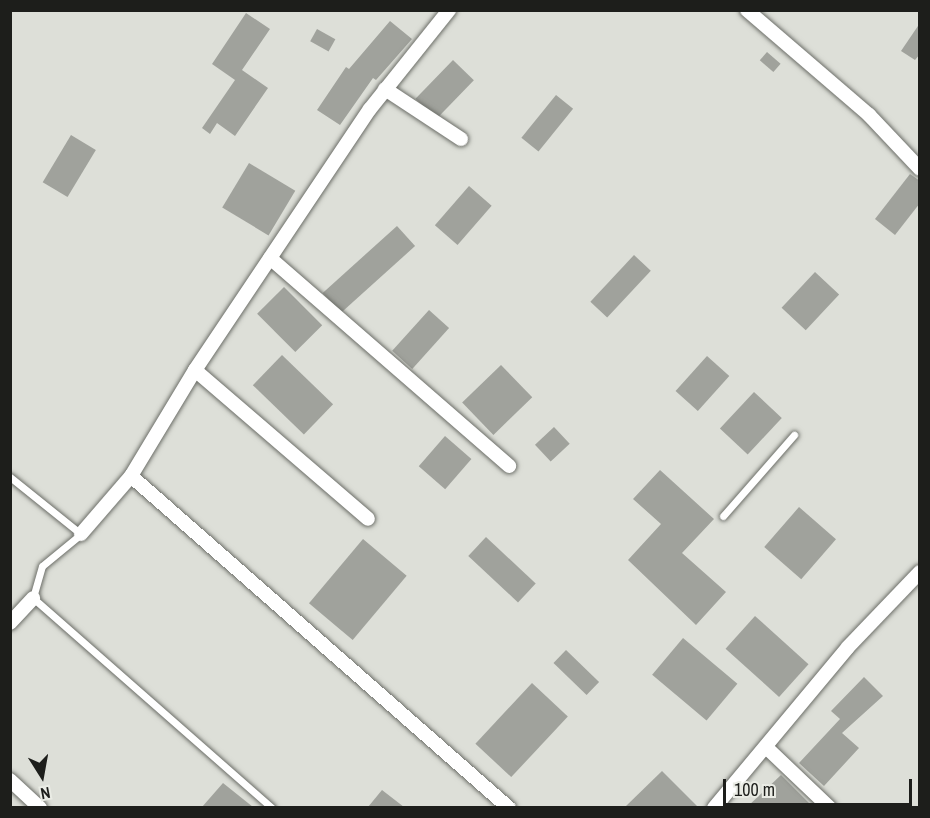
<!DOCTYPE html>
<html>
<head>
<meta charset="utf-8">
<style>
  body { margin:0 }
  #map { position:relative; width:930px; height:818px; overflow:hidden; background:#dddfd8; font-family:"Archivo Narrow",sans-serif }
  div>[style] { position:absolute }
  .building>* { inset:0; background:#a0a29c; transform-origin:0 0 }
  .roads { filter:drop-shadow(0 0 2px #6c6e68) drop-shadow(0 0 2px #6c6e68) }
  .lane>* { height:7px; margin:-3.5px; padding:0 3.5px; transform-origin:3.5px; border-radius:3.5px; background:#fff }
  .street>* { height:14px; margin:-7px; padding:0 7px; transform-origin:7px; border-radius:7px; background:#fff }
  span { translate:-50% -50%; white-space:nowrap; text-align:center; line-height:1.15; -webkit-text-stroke:5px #eaece5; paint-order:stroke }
  .frame { position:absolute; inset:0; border:12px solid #1d1e1b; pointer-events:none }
  .north { position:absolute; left:12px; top:746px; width:60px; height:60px; -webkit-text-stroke:4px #eaece5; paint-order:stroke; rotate:169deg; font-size:16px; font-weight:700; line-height:24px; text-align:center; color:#1d1e1b }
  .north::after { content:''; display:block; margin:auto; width:21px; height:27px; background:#1d1e1b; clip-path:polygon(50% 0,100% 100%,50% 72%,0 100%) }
  .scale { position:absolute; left:723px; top:779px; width:189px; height:27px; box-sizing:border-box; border:3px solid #1d1e1b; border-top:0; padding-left:8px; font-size:18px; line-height:21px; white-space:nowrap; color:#1d1e1b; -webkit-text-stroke:4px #eaece5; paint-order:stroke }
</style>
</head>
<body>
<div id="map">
  <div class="building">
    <div style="clip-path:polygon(246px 13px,270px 29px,242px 70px,268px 88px,235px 136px,217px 123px,210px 134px,202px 128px,235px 80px,212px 64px)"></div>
    <div style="clip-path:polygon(390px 21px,412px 39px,376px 80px,373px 78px,340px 125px,317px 110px,346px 67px,349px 69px)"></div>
    <div style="clip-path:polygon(920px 23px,920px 54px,915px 60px,901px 51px)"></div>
    <div style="left:317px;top:29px;width:21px;height:14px;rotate:29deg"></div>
    <div style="left:767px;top:52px;width:18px;height:11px;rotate:41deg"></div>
    <div style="left:453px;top:60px;width:29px;height:54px;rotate:44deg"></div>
    <div style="left:556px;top:95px;width:22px;height:55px;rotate:39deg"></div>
    <div style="left:71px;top:135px;width:29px;height:55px;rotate:31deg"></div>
    <div style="left:249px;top:163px;width:54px;height:52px;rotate:31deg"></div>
    <div style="clip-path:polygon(910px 174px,920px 181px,920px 203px,895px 235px,875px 219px)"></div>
    <div style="left:469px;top:186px;width:30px;height:52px;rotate:41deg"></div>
    <div style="left:397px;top:226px;width:27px;height:100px;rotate:48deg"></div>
    <div style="left:634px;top:255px;width:23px;height:64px;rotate:43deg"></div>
    <div style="left:815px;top:272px;width:33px;height:49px;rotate:43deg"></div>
    <div style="left:284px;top:287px;width:54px;height:38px;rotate:45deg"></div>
    <div style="left:429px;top:310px;width:27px;height:55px;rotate:42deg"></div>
    <div style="left:282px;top:355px;width:71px;height:42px;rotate:44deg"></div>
    <div style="left:707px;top:356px;width:30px;height:47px;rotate:42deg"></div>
    <div style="left:501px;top:365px;width:45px;height:54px;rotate:46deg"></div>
    <div style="left:754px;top:392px;width:38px;height:50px;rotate:43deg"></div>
    <div style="left:554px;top:427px;width:23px;height:26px;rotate:47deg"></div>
    <div style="left:445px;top:436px;width:35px;height:40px;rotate:41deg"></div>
    <div style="clip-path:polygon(660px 470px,714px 519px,682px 553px,726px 592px,696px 625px,628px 560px,661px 524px,633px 499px)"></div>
    <div style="left:799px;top:507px;width:49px;height:53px;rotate:41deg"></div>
    <div style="left:486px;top:537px;width:68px;height:26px;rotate:43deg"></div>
    <div style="left:363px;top:539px;width:57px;height:84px;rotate:40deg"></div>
    <div style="left:755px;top:616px;width:72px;height:44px;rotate:42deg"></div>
    <div style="left:683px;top:638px;width:71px;height:48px;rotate:40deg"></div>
    <div style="left:566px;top:650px;width:46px;height:18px;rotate:44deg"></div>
    <div style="clip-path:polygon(864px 677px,883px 696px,842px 733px,859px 748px,824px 786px,799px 763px,840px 719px,831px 711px)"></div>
    <div style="left:532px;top:683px;width:49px;height:83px;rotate:43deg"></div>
    <div style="clip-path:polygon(662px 771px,698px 807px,625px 807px)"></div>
    <div style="clip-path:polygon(781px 775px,813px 807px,747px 807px)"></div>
    <div style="clip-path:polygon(223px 783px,253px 807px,202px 807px)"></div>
    <div style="clip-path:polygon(382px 790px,404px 807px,368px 807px)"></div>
  </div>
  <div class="roads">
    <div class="lane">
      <div style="left:10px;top:477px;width:91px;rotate:38.8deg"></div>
      <div style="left:81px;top:534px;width:50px;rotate:140.6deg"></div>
      <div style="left:42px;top:566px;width:33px;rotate:106deg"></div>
      <div style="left:33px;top:598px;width:318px;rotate:41.3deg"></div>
      <div style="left:723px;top:516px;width:108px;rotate:-48.8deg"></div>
    </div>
    <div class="street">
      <div style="left:747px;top:10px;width:161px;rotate:40.7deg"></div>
      <div style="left:869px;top:115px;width:74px;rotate:46.6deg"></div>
      <div style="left:385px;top:89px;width:91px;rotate:33.3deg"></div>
      <div style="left:270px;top:258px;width:317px;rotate:41deg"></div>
      <div style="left:195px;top:370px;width:228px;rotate:40.7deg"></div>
      <div style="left:131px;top:476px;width:124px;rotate:-58.9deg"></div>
      <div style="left:195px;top:370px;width:314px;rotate:-56.2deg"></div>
      <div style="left:370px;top:109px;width:127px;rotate:-51.4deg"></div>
      <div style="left:81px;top:534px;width:77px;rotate:-49.2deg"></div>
      <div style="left:131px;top:476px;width:503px;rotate:41.29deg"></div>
      <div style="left:10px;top:623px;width:34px;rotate:-47deg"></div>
      <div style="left:767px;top:748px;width:87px;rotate:43.6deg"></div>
      <div style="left:10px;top:780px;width:41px;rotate:43deg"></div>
      <div style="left:714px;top:808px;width:209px;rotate:-50.2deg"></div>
      <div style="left:848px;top:647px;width:104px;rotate:-46.2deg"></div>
    </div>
  </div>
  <div class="frame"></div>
  <div class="north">N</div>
  <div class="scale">100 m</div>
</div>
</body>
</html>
